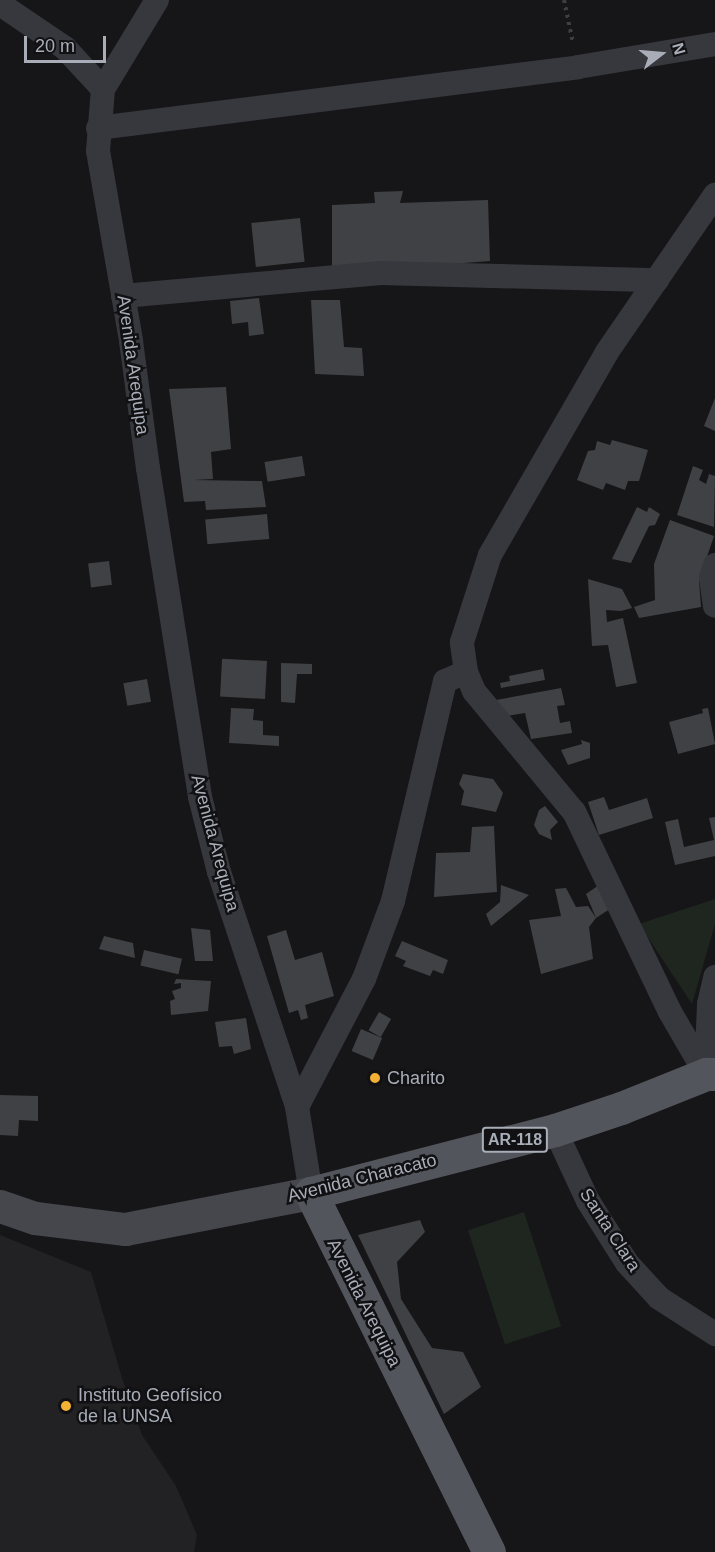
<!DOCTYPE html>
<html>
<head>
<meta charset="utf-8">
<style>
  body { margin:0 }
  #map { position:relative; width:715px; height:1552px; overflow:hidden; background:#161618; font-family:Arial,sans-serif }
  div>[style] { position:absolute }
  .built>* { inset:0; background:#222225 }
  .green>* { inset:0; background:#1e261f; transform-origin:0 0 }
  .building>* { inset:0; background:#404145; transform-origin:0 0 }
  .path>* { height:4px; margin-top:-2px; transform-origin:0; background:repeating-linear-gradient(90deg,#3d3f44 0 3px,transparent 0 7.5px) }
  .minor>* { height:24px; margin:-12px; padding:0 12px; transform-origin:12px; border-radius:12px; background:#37383d }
  .secondary>* { height:33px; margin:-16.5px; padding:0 16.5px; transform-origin:16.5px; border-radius:16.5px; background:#45474d }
  .primary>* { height:33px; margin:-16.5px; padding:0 16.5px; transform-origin:16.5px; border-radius:16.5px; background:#53555c }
  .dots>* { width:16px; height:16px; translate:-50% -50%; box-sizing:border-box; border:3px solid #111113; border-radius:50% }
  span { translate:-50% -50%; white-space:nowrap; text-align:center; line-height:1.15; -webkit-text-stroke:5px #111113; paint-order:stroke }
  .shield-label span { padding:2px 4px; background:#111113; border:2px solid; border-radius:4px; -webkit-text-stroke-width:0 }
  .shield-label { font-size:16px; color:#a8adb8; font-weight:700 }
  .street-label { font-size:18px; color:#a8adb8 }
  .poi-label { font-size:18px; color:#a8adb8 }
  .left { translate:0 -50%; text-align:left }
  .north { position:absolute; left:631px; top:24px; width:60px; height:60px; -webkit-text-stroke:4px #111113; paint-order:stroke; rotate:74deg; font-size:16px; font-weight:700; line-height:24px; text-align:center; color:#a8adb8 }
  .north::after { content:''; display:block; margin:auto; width:21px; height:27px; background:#a8adb8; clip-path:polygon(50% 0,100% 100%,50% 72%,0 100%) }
  .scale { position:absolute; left:24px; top:36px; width:82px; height:27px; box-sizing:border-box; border:3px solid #a8adb8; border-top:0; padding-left:8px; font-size:18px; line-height:21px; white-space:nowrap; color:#a8adb8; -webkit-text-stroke:4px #111113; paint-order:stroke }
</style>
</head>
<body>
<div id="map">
  <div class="built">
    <div style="clip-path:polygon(0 1235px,91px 1272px,122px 1378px,142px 1435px,176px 1486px,197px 1535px,194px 1552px,0 1552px)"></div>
  </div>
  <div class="green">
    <div style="clip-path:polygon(715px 899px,715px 924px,692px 1004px,639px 924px)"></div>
    <div style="left:524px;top:1212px;width:120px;height:59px;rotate:72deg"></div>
  </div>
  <div class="building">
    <div style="clip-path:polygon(403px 191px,400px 203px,488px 200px,490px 261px,332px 273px,332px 205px,375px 203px,374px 192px)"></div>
    <div style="left:300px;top:218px;width:44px;height:49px;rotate:84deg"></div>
    <div style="clip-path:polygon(259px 298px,264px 334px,249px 336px,248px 322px,232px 324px,230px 301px)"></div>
    <div style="clip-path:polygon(311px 300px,340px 300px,344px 347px,362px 348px,364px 376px,315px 374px)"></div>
    <div style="clip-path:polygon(226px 387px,231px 449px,211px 452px,213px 479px,193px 480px,262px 481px,266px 507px,206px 510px,205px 501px,184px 502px,169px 389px)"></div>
    <div style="clip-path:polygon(715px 398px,715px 431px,704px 426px)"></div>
    <div style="clip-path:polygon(612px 440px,648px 450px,639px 481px,628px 481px,625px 490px,606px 483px,603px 490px,577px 480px,588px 451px,595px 450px,597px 441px,610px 445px)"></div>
    <div style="left:302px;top:456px;width:20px;height:38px;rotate:81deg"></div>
    <div style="clip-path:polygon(693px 466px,703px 470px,699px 480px,706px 484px,709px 474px,715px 476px,714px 527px,677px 515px)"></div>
    <div style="clip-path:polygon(637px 507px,647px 512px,649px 507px,660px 514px,655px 525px,649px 526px,631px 563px,612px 559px)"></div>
    <div style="left:267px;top:514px;width:25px;height:62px;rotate:85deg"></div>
    <div style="clip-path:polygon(670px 520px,714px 536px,699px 580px,701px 607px,639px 618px,634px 607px,655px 600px,654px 564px)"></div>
    <div style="left:109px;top:561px;width:24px;height:21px;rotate:83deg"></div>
    <div style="clip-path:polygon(588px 579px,622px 589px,632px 608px,621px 611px,606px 610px,607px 622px,623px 618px,637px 683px,616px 687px,608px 645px,592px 646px)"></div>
    <div style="left:267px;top:661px;width:38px;height:45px;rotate:93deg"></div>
    <div style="clip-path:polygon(281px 663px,312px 664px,312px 674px,297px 674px,295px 703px,281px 702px)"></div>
    <div style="clip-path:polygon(543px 669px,545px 680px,501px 688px,500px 683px,510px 681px,509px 676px)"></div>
    <div style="left:147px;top:679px;width:23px;height:24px;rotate:80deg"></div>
    <div style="clip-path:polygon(561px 688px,565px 705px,557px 706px,560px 723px,570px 721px,572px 733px,531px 739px,525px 713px,507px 716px,496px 700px)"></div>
    <div style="clip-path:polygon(231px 708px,254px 709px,253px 720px,263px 721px,263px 735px,279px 736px,279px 746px,229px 743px)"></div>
    <div style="clip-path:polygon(708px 708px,715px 744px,678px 754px,669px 722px,703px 713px,702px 709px)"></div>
    <div style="clip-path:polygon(581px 740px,590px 743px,590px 758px,568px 765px,561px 750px,582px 744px)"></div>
    <div style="clip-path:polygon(463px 774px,493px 779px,503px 793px,496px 812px,461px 805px,464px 791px,459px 784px)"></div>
    <div style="clip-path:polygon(604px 797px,609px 810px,647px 798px,653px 818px,599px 835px,588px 802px)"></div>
    <div style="clip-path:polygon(545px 806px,558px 822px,550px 830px,552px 840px,539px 834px,534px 825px,539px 810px)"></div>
    <div style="clip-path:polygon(715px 817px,715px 856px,675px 865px,665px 822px,678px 819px,684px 847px,714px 840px,709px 818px)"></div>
    <div style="clip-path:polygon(494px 826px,497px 892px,434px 897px,436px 853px,470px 852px,472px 827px)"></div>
    <div style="clip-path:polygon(602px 883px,616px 905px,596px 918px,586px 894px)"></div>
    <div style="clip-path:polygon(501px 885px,529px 895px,491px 926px,486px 914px,500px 902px)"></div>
    <div style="clip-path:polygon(566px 888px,576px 907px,588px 906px,596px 918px,589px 927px,593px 959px,541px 974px,529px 920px,561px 916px,555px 889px)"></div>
    <div style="clip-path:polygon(191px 928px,210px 930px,213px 961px,195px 961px)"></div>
    <div style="clip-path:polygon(286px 930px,295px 960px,322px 952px,334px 996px,305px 1005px,308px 1018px,301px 1020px,298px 1010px,289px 1013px,267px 936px)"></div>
    <div style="clip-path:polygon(104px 936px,133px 943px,135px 958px,99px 949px)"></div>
    <div style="clip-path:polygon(402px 941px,448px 960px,443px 974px,433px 970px,430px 976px,403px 966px,406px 961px,395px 956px)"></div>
    <div style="left:144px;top:950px;width:39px;height:16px;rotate:13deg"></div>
    <div style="clip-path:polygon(176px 979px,211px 981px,208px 1011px,171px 1015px,170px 1001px,175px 999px,172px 991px,181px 988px,181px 983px,174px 984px)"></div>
    <div style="left:379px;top:1012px;width:14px;height:21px;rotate:30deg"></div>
    <div style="clip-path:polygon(246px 1018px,251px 1049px,234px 1054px,232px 1046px,219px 1047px,215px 1022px)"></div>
    <div style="left:361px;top:1029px;width:23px;height:24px;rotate:23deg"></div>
    <div style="clip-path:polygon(0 1095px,38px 1096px,38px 1121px,19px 1120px,18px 1136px,0 1135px)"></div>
    <div style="clip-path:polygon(420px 1220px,425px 1232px,397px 1262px,401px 1299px,432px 1348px,463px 1352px,481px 1387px,444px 1414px,358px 1235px)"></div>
  </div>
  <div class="path">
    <div style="left:564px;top:0;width:44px;rotate:78.2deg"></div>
  </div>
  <div class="minor">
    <div style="left:157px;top:0;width:104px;rotate:121.2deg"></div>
    <div style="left:103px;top:89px;width:62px;rotate:94.6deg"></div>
    <div style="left:98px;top:151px;width:193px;rotate:80.1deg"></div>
    <div style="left:131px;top:341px;width:128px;rotate:82.4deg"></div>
    <div style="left:148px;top:468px;width:333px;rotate:81deg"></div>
    <div style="left:200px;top:797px;width:77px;rotate:75.8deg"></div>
    <div style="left:219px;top:872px;width:248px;rotate:71.6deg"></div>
    <div style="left:297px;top:1107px;width:87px;rotate:80.8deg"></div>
    <div style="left:0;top:4px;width:78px;rotate:34.1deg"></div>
    <div style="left:65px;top:48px;width:56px;rotate:47.2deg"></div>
    <div style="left:98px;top:128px;width:484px;rotate:-7.2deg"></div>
    <div style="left:578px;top:67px;width:139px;rotate:-9.5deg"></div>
    <div style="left:123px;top:296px;width:259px;rotate:-5.1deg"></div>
    <div style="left:381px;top:273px;width:276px;rotate:1.5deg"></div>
    <div style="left:715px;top:565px;width:14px;rotate:107deg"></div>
    <div style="left:711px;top:578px;width:28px;rotate:82deg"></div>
    <div style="left:706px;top:1074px;width:72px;rotate:-120.1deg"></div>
    <div style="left:670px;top:1012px;width:222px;rotate:-115.6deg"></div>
    <div style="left:574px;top:812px;width:157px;rotate:-129.6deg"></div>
    <div style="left:474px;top:691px;width:21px;rotate:-113deg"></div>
    <div style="left:466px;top:672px;width:30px;rotate:-98deg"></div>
    <div style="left:462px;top:642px;width:91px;rotate:-72.2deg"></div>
    <div style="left:490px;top:555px;width:234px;rotate:-60deg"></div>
    <div style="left:607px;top:352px;width:191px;rotate:-55.5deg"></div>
    <div style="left:706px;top:1074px;width:70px;rotate:-87.5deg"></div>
    <div style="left:709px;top:1004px;width:28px;rotate:-77deg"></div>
    <div style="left:297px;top:1107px;width:144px;rotate:-62.4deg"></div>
    <div style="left:364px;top:979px;width:83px;rotate:-69.6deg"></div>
    <div style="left:393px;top:901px;width:226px;rotate:-76.7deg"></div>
    <div style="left:445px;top:681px;width:23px;rotate:-23deg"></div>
    <div style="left:555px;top:1130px;width:78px;rotate:65.1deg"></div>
    <div style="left:588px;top:1201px;width:73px;rotate:57.8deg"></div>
    <div style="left:627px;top:1263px;width:47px;rotate:47.6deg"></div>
    <div style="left:659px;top:1298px;width:67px;rotate:32.7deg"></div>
  </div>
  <div class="secondary">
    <div style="left:0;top:1206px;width:37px;rotate:19deg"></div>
    <div style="left:35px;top:1218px;width:91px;rotate:7deg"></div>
    <div style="left:125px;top:1229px;width:189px;rotate:-11deg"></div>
  </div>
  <div class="primary">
    <div style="left:489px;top:1552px;width:401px;rotate:-116.4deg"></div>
    <div style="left:311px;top:1193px;width:252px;rotate:-14.5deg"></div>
    <div style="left:555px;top:1130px;width:70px;rotate:-18.4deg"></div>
    <div style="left:621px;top:1108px;width:92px;rotate:-21.8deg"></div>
    <div style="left:706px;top:1074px;width:9px"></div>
  </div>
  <div class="dots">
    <div style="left:375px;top:1078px;background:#f2b134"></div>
    <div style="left:66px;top:1406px;background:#f2b134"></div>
  </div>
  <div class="shield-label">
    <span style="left:515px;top:1140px">AR-118</span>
  </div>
  <div class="street-label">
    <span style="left:133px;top:365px;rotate:82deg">Avenida Arequipa</span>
    <span style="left:215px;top:843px;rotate:75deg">Avenida Arequipa</span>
    <span style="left:362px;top:1178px;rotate:-14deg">Avenida Characato</span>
    <span style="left:610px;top:1230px;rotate:57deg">Santa Clara</span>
    <span style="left:364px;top:1303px;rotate:63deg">Avenida Arequipa</span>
  </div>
  <div class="poi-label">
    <span class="left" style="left:387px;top:1078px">Charito</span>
    <span class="left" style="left:78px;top:1406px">Instituto Geofísico<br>de la UNSA</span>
  </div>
  <div class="north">N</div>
  <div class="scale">20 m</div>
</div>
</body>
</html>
